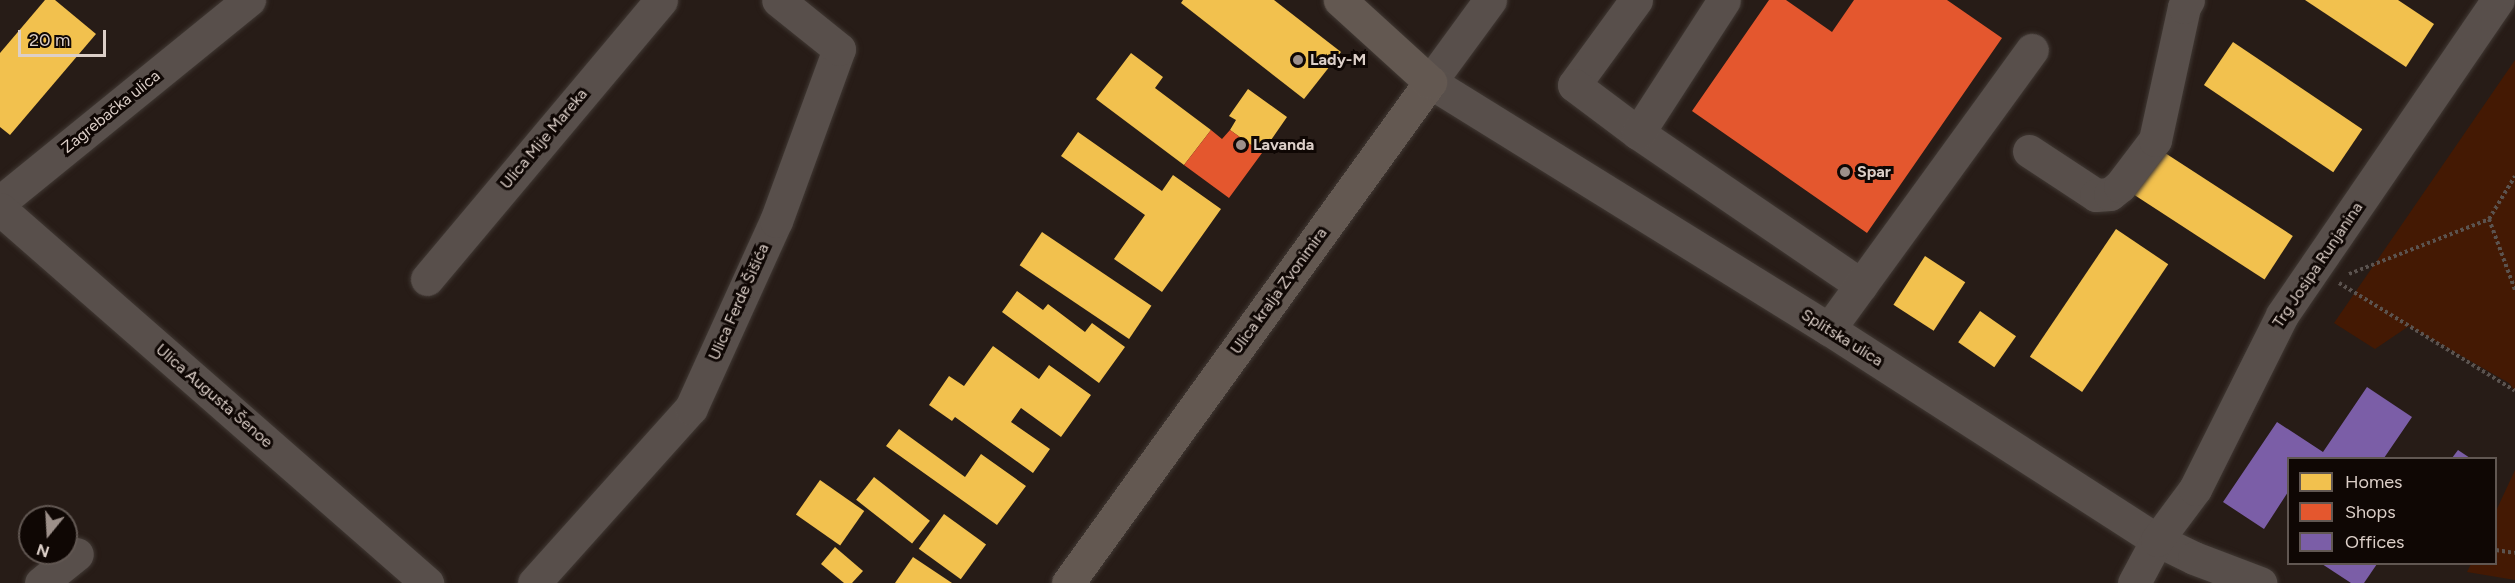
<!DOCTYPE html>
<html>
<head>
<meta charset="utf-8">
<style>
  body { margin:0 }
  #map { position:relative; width:2515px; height:583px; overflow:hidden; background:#271c17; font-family:Figtree,sans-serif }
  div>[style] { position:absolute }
  .green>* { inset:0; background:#441903 }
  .homes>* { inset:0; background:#f2c14e; transform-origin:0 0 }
  .shops>* { inset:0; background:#e4572e }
  .offices>* { inset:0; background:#7b5ea7 }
  .path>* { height:4px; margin-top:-2px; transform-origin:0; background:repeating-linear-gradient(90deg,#5b534f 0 3px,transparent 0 6px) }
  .roads { filter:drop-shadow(0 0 2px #403833) drop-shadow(0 0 2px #403833) }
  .minor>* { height:33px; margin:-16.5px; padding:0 16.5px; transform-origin:16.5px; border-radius:16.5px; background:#584f4b }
  .major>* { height:33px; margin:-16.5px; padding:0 16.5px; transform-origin:16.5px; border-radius:16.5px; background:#635851 }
  .dots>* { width:16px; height:16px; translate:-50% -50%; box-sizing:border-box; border:3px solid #0f0704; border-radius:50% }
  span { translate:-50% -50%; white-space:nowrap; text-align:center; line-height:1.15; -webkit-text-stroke:6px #0f0704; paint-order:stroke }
  .poi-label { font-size:16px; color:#dccfc8; font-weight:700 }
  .left { translate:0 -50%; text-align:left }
  .street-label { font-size:16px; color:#dccfc8 }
  .legend { position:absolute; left:2287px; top:457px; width:210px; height:108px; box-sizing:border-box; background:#0f0704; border:2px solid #615752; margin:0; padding:8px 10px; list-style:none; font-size:18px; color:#dccfc8 }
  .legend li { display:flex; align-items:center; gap:12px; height:30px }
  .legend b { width:30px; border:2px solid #615752 }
  .north { position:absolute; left:18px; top:505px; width:60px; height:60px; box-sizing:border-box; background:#0f0704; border:2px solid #615752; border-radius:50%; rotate:198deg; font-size:16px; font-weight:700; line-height:24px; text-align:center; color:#dccfc8 }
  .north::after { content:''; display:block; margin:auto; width:21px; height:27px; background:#9d908a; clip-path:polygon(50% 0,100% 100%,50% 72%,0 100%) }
  .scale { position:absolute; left:18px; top:30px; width:88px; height:27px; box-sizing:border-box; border:3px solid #dccfc8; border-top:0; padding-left:8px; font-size:18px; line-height:21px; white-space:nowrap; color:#dccfc8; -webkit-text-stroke:4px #0f0704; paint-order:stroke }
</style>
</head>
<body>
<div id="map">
  <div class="green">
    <div style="clip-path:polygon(2515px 60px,2515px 391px,2509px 383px,2409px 326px,2375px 349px,2334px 323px)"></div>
    <div style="clip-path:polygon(2515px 470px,2515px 580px,2467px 572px,2471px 564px,2496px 564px,2496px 511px)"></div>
  </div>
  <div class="homes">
    <div style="clip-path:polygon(45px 0,55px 0,96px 34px,10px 135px,0 127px,0 53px)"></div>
    <div style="clip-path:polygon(1183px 0,1274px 0,1341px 52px,1304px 99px,1181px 3px)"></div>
    <div style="clip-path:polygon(2305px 0,2398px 0,2434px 24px,2406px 67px)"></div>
    <div style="left:2233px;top:42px;width:156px;height:52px;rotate:34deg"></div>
    <div style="clip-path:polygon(1131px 53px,1163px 77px,1155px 88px,1211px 130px,1184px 165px,1096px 99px)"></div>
    <div style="clip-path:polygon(1248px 89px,1287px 117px,1262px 153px,1230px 130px,1236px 120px,1229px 116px)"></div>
    <div style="clip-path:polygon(1078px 132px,1162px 191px,1173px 175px,1221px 209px,1162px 292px,1114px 259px,1145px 215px,1061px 156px)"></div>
    <div style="left:2162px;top:151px;width:156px;height:52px;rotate:33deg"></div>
    <div style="left:2116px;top:229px;width:63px;height:154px;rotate:34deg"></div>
    <div style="left:1042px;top:232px;width:132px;height:40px;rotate:34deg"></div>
    <div style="left:1925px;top:256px;width:48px;height:58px;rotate:33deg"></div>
    <div style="clip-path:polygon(1017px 291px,1043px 310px,1048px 304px,1085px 332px,1092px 323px,1125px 347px,1099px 383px,1002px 312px)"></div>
    <div style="left:1980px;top:311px;width:44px;height:38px;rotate:35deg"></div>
    <div style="clip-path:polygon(993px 346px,1039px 379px,1049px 365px,1091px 395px,1061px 437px,1021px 408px,1011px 422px,1050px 449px,1033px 473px,955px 417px,952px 421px,929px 405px,949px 376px,964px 386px)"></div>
    <div style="clip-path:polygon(899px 429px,965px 477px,981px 454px,1026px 486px,997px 525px,886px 446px)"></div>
    <div style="left:874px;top:477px;width:71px;height:29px;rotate:38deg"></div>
    <div style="left:820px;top:480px;width:54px;height:42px;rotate:35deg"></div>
    <div style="left:944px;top:514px;width:52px;height:43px;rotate:36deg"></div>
    <div style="clip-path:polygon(835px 547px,863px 571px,852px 583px,844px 583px,821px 564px)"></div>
    <div style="clip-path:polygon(913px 557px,952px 583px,895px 583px)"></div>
  </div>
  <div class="shops">
    <div style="clip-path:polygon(1769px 0,1786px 0,1832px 32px,1854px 0,1947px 0,2002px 38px,1867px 233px,1692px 111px)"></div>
    <div style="clip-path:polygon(1211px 130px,1222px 139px,1230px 130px,1262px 153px,1229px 198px,1184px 165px)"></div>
  </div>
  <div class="offices">
    <div style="clip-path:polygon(2367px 387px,2412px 417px,2384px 458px,2288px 458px,2288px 492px,2264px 529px,2223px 502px,2277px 422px,2323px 452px)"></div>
    <div style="clip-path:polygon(2458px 450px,2470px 458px,2452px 458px)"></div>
    <div style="clip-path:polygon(2322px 564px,2377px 564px,2364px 583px,2351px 583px)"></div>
  </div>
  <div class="path">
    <div style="left:2489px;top:219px;width:76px;rotate:69.9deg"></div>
    <div style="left:2349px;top:274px;width:150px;rotate:-21.4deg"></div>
    <div style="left:2489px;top:219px;width:50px;rotate:-58.8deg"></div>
    <div style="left:2339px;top:283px;width:206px;rotate:31.5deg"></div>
    <div style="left:2496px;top:550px;width:19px;rotate:9deg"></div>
  </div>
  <div class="roads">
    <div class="minor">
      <div style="left:1490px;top:0;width:102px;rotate:126.2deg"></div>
      <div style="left:1430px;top:82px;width:469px;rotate:31.8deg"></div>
      <div style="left:1829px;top:329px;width:390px;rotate:32.8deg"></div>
      <div style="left:2157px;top:540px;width:41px;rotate:25.9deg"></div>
      <div style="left:2194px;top:558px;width:71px;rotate:20.7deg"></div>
      <div style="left:1636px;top:0;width:105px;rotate:126.1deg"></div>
      <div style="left:1574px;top:85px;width:80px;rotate:36.9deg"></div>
      <div style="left:1638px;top:133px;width:270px;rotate:34.3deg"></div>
      <div style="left:1638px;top:133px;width:158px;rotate:-57.1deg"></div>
      <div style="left:2029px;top:151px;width:80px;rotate:33.3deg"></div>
      <div style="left:2096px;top:195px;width:14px;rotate:-4deg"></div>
      <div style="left:2110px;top:194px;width:13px;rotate:-39deg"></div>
      <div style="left:2120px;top:186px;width:58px;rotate:-52.7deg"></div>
      <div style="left:2155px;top:140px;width:136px;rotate:-77.7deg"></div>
      <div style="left:2184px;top:7px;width:8px;rotate:-60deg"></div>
      <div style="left:0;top:202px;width:321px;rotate:-39.1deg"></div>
      <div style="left:0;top:209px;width:568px;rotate:41.21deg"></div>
      <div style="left:427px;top:279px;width:364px;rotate:-50deg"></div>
      <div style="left:1829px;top:329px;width:345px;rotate:-54deg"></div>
      <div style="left:41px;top:583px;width:46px;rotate:-38.9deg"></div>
      <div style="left:534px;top:583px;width:235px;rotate:-48.1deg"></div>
      <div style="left:691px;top:408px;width:205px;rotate:-65.6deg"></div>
      <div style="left:776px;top:221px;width:183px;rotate:-69.9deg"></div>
      <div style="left:839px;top:49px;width:78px;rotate:-141.2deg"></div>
      <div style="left:2134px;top:583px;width:49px;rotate:-61.9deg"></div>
      <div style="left:2157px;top:540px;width:64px;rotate:-53.3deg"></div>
      <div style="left:2195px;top:489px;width:195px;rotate:-63.4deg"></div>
      <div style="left:2282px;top:315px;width:382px;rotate:-55.6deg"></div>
    </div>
    <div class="major">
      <div style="left:1068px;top:583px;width:618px;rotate:-54.15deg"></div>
      <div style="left:1430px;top:82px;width:122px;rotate:-137.7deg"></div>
    </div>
  </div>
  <div class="dots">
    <div style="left:1298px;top:60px;background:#9d908a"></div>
    <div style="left:1241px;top:145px;background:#9d908a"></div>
    <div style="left:1845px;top:172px;background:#9d908a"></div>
  </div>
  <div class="poi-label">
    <span class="left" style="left:1310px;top:60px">Lady-M</span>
    <span class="left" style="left:1253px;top:145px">Lavanda</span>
    <span class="left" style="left:1857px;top:172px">Spar</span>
  </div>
  <div class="street-label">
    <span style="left:111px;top:112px;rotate:-39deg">Zagrebačka ulica</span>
    <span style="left:544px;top:139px;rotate:-50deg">Ulica Mije Mareka</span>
    <span style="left:2318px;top:265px;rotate:-56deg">Trg Josipa Runjanina</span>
    <span style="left:1279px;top:291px;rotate:-54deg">Ulica kralja Zvonimira</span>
    <span style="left:739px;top:302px;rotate:-66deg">Ulica Ferde Šišića</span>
    <span style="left:1842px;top:338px;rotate:32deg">Splitska ulica</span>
    <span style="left:214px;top:396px;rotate:41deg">Ulica Augusta Šenoe</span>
  </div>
  <ul class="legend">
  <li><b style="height:16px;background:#f2c14e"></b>Homes</li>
  <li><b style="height:16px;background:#e4572e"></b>Shops</li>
  <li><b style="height:16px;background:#7b5ea7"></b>Offices</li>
  </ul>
  <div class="north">N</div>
  <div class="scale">20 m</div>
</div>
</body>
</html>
